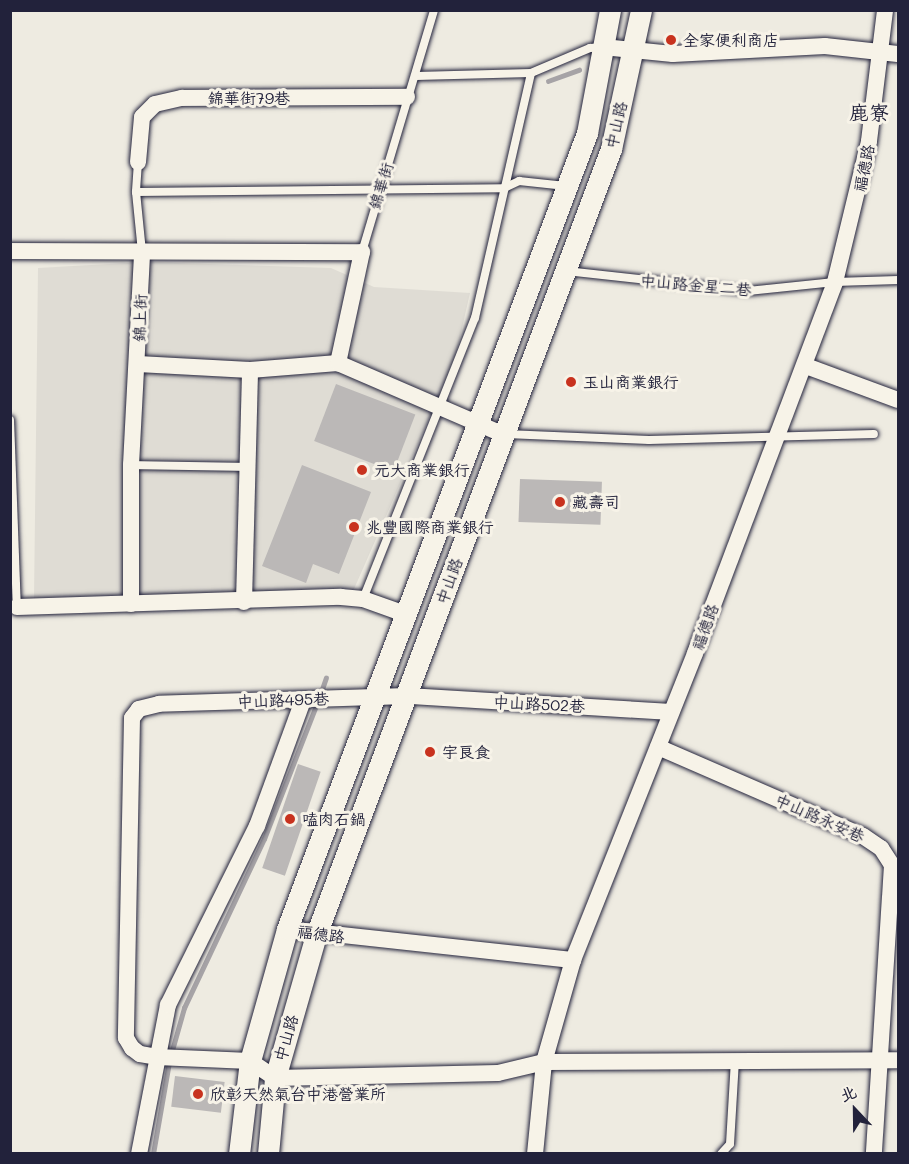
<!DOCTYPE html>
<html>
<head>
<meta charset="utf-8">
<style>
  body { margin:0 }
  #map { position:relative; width:909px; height:1164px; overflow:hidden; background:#eeebe1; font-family:Mali,"LXGW WenKai TC",sans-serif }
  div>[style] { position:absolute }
  .built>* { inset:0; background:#dfdcd4 }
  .stream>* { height:4.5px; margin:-2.25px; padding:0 2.25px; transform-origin:2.25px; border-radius:2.25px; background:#a6a3a6 }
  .building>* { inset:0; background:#bbb8b7; transform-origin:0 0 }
  .roads { filter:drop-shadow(0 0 2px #22223b) drop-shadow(0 0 2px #22223b) }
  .service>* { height:8px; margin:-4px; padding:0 4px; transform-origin:4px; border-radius:4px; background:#f7f3e8 }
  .minor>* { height:16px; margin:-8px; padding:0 8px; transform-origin:8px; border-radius:8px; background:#f7f3e8 }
  .tertiary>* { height:21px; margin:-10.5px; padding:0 10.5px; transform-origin:10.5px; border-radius:10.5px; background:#f7f3e8 }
  .dots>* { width:16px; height:16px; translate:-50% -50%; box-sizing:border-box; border:3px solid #f7f3e8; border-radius:50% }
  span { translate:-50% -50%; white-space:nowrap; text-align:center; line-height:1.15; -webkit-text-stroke:6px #f7f3e8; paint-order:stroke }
  .poi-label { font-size:16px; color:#22223b }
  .left { translate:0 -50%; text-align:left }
  .street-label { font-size:16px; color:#22223b }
  .quarter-label { font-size:20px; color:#22223b }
  .frame { position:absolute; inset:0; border:12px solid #22223b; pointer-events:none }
  .north { position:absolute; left:825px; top:1080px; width:60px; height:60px; -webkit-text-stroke:4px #f7f3e8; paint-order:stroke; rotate:338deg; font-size:16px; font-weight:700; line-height:24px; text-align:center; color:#22223b }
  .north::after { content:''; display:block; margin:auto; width:21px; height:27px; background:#22223b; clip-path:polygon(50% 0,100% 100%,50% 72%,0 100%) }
</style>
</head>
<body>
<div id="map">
  <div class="built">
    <div style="clip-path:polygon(145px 262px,331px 268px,374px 287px,470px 293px,455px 359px,354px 589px,34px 599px,38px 268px)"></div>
  </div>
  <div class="stream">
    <div style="left:548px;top:81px;width:33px;rotate:-20deg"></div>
    <div style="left:320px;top:695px;width:18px;rotate:-71deg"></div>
    <div style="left:171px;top:1054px;width:48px;rotate:-74.2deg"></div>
    <div style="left:184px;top:1008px;width:187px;rotate:-64.7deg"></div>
    <div style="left:264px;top:839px;width:146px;rotate:-68.7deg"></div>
    <div style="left:153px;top:1154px;width:93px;rotate:-80.1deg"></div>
  </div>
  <div class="building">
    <div style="left:336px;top:384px;width:85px;height:61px;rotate:21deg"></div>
    <div style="clip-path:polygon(302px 465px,371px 492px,339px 574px,313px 564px,306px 583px,262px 566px)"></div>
    <div style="left:520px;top:479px;width:82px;height:43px;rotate:2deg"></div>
    <div style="left:298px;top:764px;width:24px;height:110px;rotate:19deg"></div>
    <div style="left:175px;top:1076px;width:50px;height:31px;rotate:7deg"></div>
  </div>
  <div class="roads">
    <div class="service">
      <div style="left:416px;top:76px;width:115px;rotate:-1.5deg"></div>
      <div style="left:531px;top:73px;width:64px;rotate:-23deg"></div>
      <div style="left:590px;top:48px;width:13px;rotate:-4deg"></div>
      <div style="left:138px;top:162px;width:30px;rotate:94deg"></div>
      <div style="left:136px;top:192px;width:60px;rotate:84.3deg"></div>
      <div style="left:136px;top:192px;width:368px;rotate:-0.6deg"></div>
      <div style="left:504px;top:188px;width:17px;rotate:-25deg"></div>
      <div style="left:519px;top:181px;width:47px;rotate:6.1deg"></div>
      <div style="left:362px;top:252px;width:252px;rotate:-73.4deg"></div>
      <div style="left:566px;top:271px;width:183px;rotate:6.3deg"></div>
      <div style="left:748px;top:291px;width:87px;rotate:-5.9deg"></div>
      <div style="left:835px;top:282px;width:63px;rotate:-1.8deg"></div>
      <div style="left:10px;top:420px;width:187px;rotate:87.9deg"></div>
      <div style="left:506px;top:434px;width:143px;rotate:2.4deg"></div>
      <div style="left:649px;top:440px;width:225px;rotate:-1.5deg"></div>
      <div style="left:131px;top:465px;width:116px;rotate:1deg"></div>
      <div style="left:363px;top:599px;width:302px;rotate:-68.3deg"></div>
      <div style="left:475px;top:318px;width:251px;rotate:-77.1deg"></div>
      <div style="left:721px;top:1154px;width:13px;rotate:-48deg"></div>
      <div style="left:730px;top:1144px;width:83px;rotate:-86.6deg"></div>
    </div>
    <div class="minor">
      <div style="left:603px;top:47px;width:70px;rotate:5.7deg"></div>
      <div style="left:673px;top:54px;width:152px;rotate:-3deg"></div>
      <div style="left:825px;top:46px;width:73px;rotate:6.3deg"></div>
      <div style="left:138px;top:162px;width:45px;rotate:-84.9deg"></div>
      <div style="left:142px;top:117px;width:18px;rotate:-45deg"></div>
      <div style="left:155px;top:104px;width:28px;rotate:-13deg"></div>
      <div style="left:182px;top:98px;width:225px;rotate:-0.3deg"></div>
      <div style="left:10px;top:251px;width:352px;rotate:0.2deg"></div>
      <div style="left:362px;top:252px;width:114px;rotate:102.2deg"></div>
      <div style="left:138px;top:364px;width:112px;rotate:3.1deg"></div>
      <div style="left:250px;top:370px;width:88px;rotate:-4.5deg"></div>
      <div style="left:338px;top:363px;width:179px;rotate:23.4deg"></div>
      <div style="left:806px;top:366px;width:98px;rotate:20.3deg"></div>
      <div style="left:244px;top:602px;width:232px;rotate:-88.5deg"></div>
      <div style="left:131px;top:604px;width:139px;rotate:-90deg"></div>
      <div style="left:131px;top:465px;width:213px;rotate:-87deg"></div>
      <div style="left:17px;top:607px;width:324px;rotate:-1.8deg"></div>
      <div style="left:341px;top:597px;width:22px;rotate:5deg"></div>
      <div style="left:363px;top:599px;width:48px;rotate:19.6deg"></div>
      <div style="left:671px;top:712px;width:264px;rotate:-176.5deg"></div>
      <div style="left:407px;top:696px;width:248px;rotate:178.2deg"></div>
      <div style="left:159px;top:704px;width:21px;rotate:166deg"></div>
      <div style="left:139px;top:709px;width:11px;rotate:128deg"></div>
      <div style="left:132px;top:718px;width:320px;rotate:91.1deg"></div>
      <div style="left:126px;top:1038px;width:12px;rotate:59deg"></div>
      <div style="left:132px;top:1048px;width:10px;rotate:37deg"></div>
      <div style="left:140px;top:1054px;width:17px;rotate:10deg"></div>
      <div style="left:157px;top:1057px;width:93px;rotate:2.5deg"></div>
      <div style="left:250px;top:1061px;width:30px;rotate:34deg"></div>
      <div style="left:275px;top:1078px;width:223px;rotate:-1.3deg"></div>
      <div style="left:498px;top:1073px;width:47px;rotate:-13.4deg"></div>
      <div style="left:544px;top:1062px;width:354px;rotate:-0.3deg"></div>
      <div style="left:658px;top:747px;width:223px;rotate:23.5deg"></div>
      <div style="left:863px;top:836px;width:22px;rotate:34deg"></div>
      <div style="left:881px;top:848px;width:20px;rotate:57deg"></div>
      <div style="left:892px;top:865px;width:290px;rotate:93.6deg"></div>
      <div style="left:287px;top:929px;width:288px;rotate:6.2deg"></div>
      <div style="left:139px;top:1154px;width:152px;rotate:-79deg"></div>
      <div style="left:168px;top:1005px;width:200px;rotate:-63.6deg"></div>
      <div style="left:257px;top:826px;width:134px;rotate:-69.9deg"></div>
      <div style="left:535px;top:1154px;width:92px;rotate:-84.4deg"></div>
      <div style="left:544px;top:1062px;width:106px;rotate:-74.1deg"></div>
      <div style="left:573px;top:960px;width:330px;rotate:-68.3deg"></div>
      <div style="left:695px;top:653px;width:397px;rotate:-69.3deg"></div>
      <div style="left:835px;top:282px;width:145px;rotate:-76.4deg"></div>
      <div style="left:869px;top:141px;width:132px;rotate:-83deg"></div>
    </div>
    <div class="tertiary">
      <div style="left:239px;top:1154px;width:94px;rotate:-83.3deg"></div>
      <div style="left:250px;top:1061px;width:137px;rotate:-74.3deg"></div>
      <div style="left:287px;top:929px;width:851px;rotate:-69.35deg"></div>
      <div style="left:587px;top:133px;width:125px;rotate:-79.4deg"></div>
      <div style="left:268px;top:1154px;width:76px;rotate:-84.7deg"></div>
      <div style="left:275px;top:1078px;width:149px;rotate:-74deg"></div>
      <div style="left:316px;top:935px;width:840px;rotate:-69.43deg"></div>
      <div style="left:611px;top:149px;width:142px;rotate:-77.8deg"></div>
    </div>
  </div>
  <div class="dots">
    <div style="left:671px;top:40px;background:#c8321e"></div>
    <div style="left:571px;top:382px;background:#c8321e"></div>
    <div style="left:362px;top:470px;background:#c8321e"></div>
    <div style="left:560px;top:502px;background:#c8321e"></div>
    <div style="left:354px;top:527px;background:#c8321e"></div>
    <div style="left:430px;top:752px;background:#c8321e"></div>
    <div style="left:290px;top:819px;background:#c8321e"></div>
    <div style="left:198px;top:1094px;background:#c8321e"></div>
  </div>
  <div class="poi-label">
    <span class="left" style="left:683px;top:40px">全家便利商店</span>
    <span class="left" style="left:583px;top:382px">玉山商業銀行</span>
    <span class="left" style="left:374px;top:470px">元大商業銀行</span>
    <span class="left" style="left:572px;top:502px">藏壽司</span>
    <span class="left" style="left:366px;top:527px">兆豐國際商業銀行</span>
    <span class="left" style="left:442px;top:752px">宇良食</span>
    <span class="left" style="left:302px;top:819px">嗑肉石鍋</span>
    <span class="left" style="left:210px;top:1094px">欣彰天然氣台中港營業所</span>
  </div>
  <div class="street-label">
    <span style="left:249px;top:98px">錦華街79巷</span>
    <span style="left:616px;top:125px;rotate:-77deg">中山路</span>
    <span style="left:864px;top:168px;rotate:-79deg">福德路</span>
    <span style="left:381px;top:186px;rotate:-73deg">錦華街</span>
    <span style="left:696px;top:285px;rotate:5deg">中山路金星二巷</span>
    <span style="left:140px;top:318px;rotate:-88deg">錦上街</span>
    <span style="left:449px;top:581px;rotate:-70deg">中山路</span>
    <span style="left:705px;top:627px;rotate:-70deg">福德路</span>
    <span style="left:283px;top:700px;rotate:-2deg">中山路495巷</span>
    <span style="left:539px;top:704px;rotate:3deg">中山路502巷</span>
    <span style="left:820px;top:818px;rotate:24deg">中山路永安巷</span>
    <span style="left:321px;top:934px;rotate:8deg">福德路</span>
    <span style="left:286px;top:1038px;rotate:-74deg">中山路</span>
  </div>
  <div class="quarter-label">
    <span style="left:869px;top:112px">鹿寮</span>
  </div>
  <div class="frame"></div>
  <div class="north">北</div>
</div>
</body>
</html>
